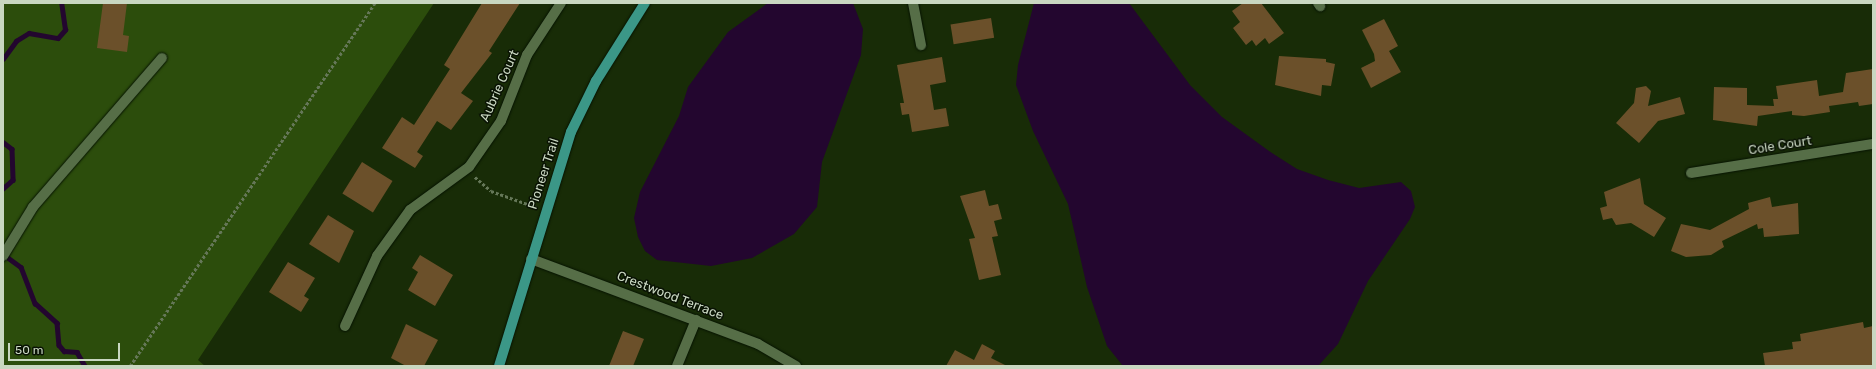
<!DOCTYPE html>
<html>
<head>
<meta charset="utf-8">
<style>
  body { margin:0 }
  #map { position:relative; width:1876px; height:369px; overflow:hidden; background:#182c07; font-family:Rubik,sans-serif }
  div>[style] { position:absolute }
  .green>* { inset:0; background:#2c4d0c }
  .water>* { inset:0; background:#23062f }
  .stream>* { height:4.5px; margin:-2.25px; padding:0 2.25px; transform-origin:2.25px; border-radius:2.25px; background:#23062f }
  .building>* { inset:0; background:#6b502a; transform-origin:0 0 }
  .path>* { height:2.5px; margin-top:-1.25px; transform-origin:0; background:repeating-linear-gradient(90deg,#657758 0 3px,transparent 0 5px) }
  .roads { filter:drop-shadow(0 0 1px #061300) drop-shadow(0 0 1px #061300) }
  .minor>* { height:10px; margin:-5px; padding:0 5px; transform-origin:5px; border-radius:5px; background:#566e47 }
  .major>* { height:10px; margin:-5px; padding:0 5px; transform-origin:5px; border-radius:5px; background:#3b9787 }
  span { translate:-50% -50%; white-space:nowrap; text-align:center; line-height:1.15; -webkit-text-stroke:3px #091204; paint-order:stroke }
  .street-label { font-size:13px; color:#c9d7c1 }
  .frame { position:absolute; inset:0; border:4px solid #c9d7c1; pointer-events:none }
  .scale { position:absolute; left:8px; top:343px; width:112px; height:18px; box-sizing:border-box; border:2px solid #c9d7c1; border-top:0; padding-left:5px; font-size:12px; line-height:14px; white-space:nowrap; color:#c9d7c1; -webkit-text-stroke:3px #091204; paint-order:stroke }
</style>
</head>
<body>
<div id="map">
  <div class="green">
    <div style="clip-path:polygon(3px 3px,434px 3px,198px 360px,205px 366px,3px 366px)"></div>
  </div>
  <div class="water">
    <div style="clip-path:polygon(768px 3px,853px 3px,863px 29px,861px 55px,822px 162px,817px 207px,794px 234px,752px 258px,711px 266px,657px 260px,645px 251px,638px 237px,634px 218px,640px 192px,679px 116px,688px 87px,728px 32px)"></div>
    <div style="clip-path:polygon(1034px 3px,1129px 3px,1190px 85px,1222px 117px,1269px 151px,1297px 169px,1328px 180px,1359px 188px,1401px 182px,1411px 191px,1415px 207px,1410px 219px,1368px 281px,1338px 344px,1318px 366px,1123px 366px,1107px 346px,1087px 287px,1068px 204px,1033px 131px,1016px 85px,1018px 65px)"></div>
  </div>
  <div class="stream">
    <div style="left:3px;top:59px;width:22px;rotate:-54deg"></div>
    <div style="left:16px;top:41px;width:15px;rotate:-32deg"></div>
    <div style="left:29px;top:33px;width:29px;rotate:10deg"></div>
    <div style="left:58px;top:38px;width:11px;rotate:-49deg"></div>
    <div style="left:65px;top:30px;width:27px;rotate:-98deg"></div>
    <div style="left:3px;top:142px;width:11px;rotate:38deg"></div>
    <div style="left:12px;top:149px;width:31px;rotate:88deg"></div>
    <div style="left:13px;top:180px;width:13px;rotate:138deg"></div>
    <div style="left:3px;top:254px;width:22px;rotate:36deg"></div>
    <div style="left:21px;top:267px;width:39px;rotate:69deg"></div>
    <div style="left:35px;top:303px;width:30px;rotate:42deg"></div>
    <div style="left:57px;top:323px;width:22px;rotate:85deg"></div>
    <div style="left:59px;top:345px;width:8px;rotate:50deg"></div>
    <div style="left:64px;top:351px;width:13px;rotate:4deg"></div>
    <div style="left:77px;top:352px;width:16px;rotate:60deg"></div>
  </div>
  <div class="building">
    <div style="clip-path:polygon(103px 3px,127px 3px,123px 35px,129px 36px,127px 52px,97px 48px)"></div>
    <div style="clip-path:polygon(482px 3px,520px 3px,489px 51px,492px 53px,461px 93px,473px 101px,451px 130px,437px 121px,417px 152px,423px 156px,415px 168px,382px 148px,402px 117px,414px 125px,450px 69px,444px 65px)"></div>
    <div style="clip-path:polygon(1243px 3px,1261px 3px,1284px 33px,1269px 44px,1265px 38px,1256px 46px,1252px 40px,1246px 45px,1233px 28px,1240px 22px,1232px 11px)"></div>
    <div style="left:991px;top:18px;width:20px;height:41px;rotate:81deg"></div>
    <div style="clip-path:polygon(1384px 19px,1398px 46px,1389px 51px,1401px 72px,1371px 88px,1361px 68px,1375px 61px,1374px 54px,1362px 30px)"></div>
    <div style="clip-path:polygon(1279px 56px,1326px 59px,1326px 62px,1335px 64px,1331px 86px,1322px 85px,1321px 96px,1275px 85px)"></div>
    <div style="clip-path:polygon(942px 57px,946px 82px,930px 85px,934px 110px,946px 108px,949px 126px,912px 132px,909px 114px,902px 115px,900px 103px,904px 103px,897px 65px)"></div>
    <div style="clip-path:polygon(1873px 69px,1873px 104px,1859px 106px,1858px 102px,1829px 106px,1830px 112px,1804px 116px,1792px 115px,1792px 111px,1758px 116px,1757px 126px,1713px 120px,1714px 87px,1747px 88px,1747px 105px,1774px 106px,1773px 99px,1778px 99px,1776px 86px,1817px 80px,1819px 96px,1843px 92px,1846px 73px)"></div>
    <div style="clip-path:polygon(1646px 86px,1651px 91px,1648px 106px,1680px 97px,1685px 114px,1658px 121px,1639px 143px,1616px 123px,1634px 103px,1636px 88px)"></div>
    <div style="left:362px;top:162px;width:36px;height:37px;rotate:32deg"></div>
    <div style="clip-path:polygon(1640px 178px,1644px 204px,1666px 218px,1654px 237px,1631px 223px,1616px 225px,1612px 218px,1603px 220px,1600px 208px,1607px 206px,1604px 192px)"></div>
    <div style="clip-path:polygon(985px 190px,989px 206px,998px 204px,1002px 219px,994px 221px,998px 236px,992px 237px,1001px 275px,979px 280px,969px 239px,975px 238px,960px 196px)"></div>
    <div style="clip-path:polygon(1770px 197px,1772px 207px,1798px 203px,1799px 234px,1764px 237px,1763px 228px,1758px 229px,1757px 224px,1722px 241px,1724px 247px,1711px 255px,1686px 257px,1671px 251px,1681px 224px,1710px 230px,1749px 209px,1748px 203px)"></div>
    <div style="clip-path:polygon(328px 215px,354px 231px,339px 263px,309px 244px)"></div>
    <div style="clip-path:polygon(420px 255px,453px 275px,435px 306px,408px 290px,418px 272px,412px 268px)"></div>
    <div style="clip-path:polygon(288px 262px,315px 278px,304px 296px,309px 299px,301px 312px,269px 292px)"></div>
    <div style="clip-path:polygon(1863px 322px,1864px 328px,1873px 326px,1873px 366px,1765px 366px,1763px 353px,1793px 349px,1792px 342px,1801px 341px,1800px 334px)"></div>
    <div style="clip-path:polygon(406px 324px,438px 340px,424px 366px,406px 366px,391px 358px)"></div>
    <div style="clip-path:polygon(623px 331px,644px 339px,633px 366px,609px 366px)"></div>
    <div style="clip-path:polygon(982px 344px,995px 351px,991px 358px,1007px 366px,946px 366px,955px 350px,974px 360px)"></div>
  </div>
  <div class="path">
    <div style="left:475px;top:177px;width:21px;rotate:41deg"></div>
    <div style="left:491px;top:191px;width:48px;rotate:19.6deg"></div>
    <div style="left:130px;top:366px;width:438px;rotate:-56deg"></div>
  </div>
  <div class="roads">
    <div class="minor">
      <div style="left:913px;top:3px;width:43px;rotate:79.2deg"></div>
      <div style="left:1318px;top:3px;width:4px;rotate:56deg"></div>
      <div style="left:1691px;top:173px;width:184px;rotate:-9.1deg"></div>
      <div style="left:3px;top:256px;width:57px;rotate:-58.5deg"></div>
      <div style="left:33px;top:207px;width:197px;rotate:-49.1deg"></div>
      <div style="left:531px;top:259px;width:242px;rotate:20.5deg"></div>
      <div style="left:758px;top:344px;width:44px;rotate:30.1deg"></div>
      <div style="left:345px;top:326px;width:77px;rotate:-65.4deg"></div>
      <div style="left:377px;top:256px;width:57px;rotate:-54.3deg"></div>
      <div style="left:410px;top:210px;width:73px;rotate:-36.1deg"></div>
      <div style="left:469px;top:167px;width:56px;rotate:-55.2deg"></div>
      <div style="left:501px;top:121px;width:71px;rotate:-68.5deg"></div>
      <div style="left:527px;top:55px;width:62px;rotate:-56.8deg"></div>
      <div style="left:677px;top:366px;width:50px;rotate:-67.6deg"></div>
    </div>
    <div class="major">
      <div style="left:499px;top:366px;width:245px;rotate:-72.9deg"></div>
      <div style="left:571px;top:132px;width:57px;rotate:-63.9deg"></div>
      <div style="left:596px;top:81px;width:92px;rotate:-57.9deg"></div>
    </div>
  </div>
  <div class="street-label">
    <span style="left:500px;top:86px;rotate:-66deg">Aubrie Court</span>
    <span style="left:1780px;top:146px;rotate:-9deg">Cole Court</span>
    <span style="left:544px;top:174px;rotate:-72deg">Pioneer Trail</span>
    <span style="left:670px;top:296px;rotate:21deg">Crestwood Terrace</span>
  </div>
  <div class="frame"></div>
  <div class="scale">50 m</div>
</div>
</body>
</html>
